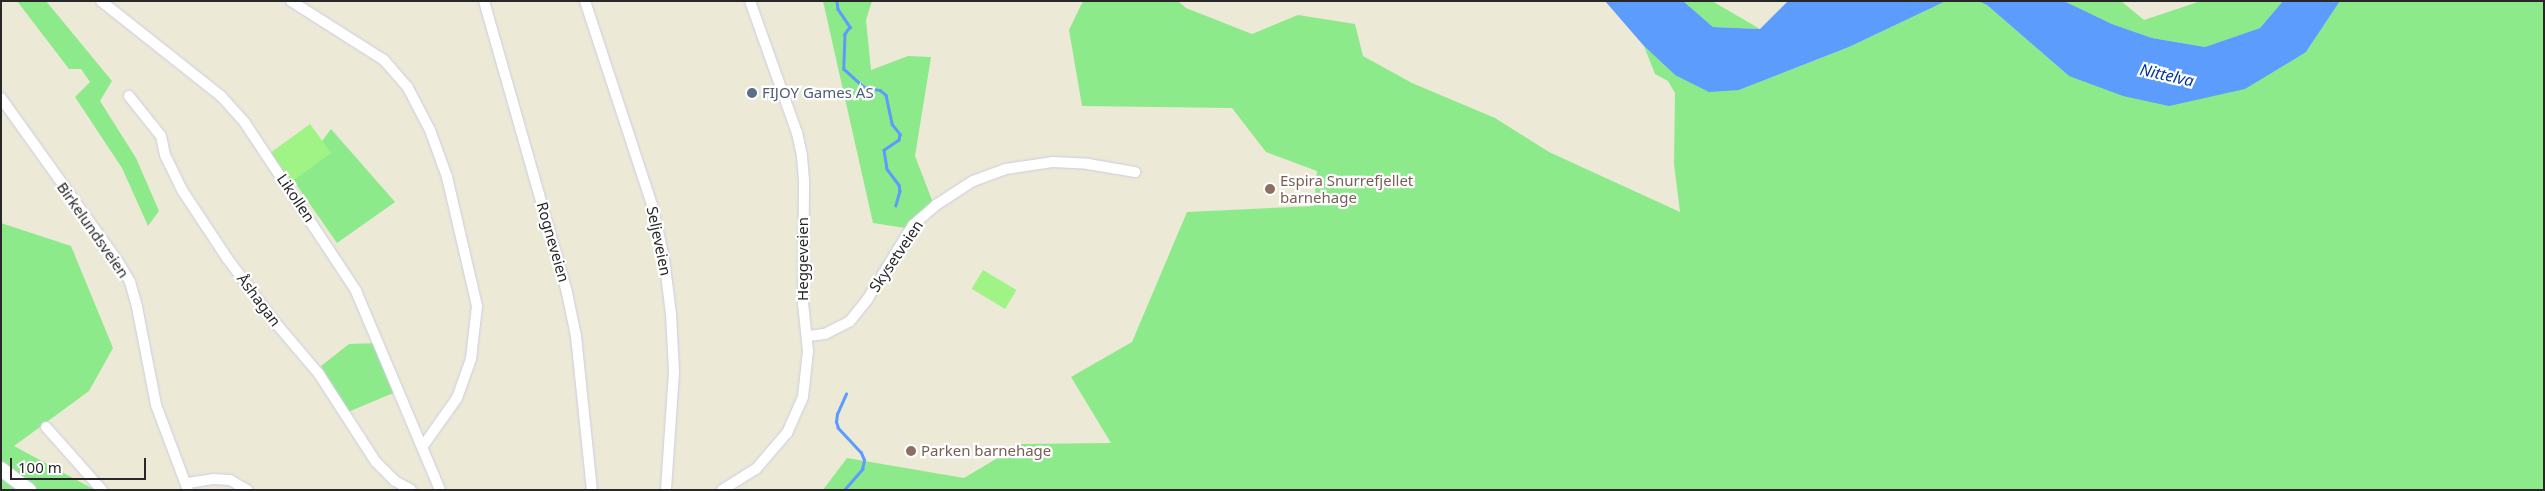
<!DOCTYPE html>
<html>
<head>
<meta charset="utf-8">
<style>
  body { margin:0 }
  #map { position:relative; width:2545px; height:491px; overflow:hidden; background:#ece9d6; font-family:"Noto Sans",sans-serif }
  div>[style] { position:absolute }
  .green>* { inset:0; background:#8cea8b }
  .pitch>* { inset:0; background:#a0f385; transform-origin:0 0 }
  .water>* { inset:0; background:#5b9cfc }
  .stream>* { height:2.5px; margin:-1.25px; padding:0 1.25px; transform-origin:1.25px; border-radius:1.25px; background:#5b9cfc }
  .roads { filter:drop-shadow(0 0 1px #cecbe2) drop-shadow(0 0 1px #cecbe2) }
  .street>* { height:10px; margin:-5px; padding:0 5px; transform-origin:5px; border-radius:5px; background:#fff }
  .secondary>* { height:14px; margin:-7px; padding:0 7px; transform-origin:7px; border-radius:7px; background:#fff }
  .dots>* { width:14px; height:14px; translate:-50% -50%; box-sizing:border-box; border:2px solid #fff; border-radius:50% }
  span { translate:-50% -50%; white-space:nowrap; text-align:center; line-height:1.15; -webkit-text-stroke:4.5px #fff; paint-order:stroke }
  .service-label { font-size:15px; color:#4e5e75 }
  .left { translate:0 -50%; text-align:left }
  .education-label { font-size:15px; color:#785e54 }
  .street-label { font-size:15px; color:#272727 }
  .water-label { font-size:16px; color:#0035a1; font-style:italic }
  .frame { position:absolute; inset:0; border:2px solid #272727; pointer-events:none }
  .scale { position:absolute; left:10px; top:458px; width:136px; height:22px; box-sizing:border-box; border:2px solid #272727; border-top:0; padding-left:6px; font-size:15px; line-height:18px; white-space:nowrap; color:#272727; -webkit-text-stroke:4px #fff; paint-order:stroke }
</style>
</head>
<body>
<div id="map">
  <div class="green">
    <div style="clip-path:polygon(17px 1px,46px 1px,112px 81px,100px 101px,136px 158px,159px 211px,148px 226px,122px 168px,75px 97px,90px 82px,81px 69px,69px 69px)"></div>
    <div style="clip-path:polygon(823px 1px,872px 1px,866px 20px,871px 70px,908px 56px,931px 57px,915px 156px,932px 200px,918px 230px,873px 223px)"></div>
    <div style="clip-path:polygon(1083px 1px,1178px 1px,1186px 8px,1252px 34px,1298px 15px,1355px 24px,1363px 56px,1412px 83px,1495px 118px,1549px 152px,1680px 212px,1674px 164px,1675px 93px,1668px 81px,1655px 74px,1644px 46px,1675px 75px,1739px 90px,1849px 47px,1946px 1px,1978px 1px,1987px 5px,2069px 76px,2306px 52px,2340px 1px,2544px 1px,2544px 490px,823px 490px,847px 458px,964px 478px,1021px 444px,1111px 443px,1071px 377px,1132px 342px,1187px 212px,1314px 206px,1317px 171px,1266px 152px,1232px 108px,1082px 106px,1069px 30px)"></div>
    <div style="clip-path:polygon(1683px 1px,1712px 1px,1760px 29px,1713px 27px)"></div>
    <div style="clip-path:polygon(2064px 1px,2121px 1px,2144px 20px,2201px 1px,2283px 1px,2260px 28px,2205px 47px,2152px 38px,2112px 24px)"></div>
    <div style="clip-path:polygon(331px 129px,395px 202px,337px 243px,293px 180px)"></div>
    <div style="clip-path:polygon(1px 223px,71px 246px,113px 348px,89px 391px,14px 446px,95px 490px,24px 490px,1px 466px)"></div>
    <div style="clip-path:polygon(379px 343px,398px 391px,348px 412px,321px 366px,349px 344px)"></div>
    <div style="clip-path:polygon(1px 478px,19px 490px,1px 490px)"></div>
  </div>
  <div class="pitch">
    <div style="left:310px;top:124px;width:36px;height:50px;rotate:54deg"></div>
    <div style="left:983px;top:270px;width:39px;height:22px;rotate:31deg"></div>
  </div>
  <div class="water">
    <div style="clip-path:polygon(1605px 1px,1683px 1px,1713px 27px,1760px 29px,1788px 1px,1946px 1px,1849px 47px,1739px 90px,1709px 92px,1675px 75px,1644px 46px)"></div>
    <div style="clip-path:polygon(1978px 1px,2064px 1px,2112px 24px,2152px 38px,2205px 47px,2260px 28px,2283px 1px,2340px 1px,2306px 52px,2245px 89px,2169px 106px,2123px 96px,2069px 76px,1987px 5px)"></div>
  </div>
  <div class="stream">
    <div style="left:837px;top:1px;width:8px;rotate:83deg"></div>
    <div style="left:838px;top:9px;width:22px;rotate:56deg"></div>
    <div style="left:850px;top:27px;width:9px;rotate:126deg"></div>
    <div style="left:845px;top:34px;width:35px;rotate:92deg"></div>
    <div style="left:844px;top:69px;width:27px;rotate:42deg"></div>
    <div style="left:864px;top:87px;width:16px;rotate:11deg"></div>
    <div style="left:880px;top:90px;width:8px;rotate:40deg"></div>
    <div style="left:886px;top:95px;width:30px;rotate:78deg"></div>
    <div style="left:892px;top:124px;width:13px;rotate:51deg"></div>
    <div style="left:900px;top:134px;width:6px;rotate:99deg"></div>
    <div style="left:899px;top:140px;width:18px;rotate:146deg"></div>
    <div style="left:884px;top:150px;width:19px;rotate:81deg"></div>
    <div style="left:887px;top:169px;width:20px;rotate:53deg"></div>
    <div style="left:899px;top:185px;width:6px;rotate:81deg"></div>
    <div style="left:900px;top:191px;width:15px;rotate:106deg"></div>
    <div style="left:844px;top:490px;width:28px;rotate:-49deg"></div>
    <div style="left:862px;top:469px;width:9px;rotate:-77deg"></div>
    <div style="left:864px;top:460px;width:8px;rotate:-113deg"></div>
    <div style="left:861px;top:453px;width:34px;rotate:-133deg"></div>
    <div style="left:838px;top:428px;width:6px;rotate:-108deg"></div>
    <div style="left:836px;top:422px;width:8px;rotate:-83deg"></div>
    <div style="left:837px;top:414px;width:22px;rotate:-66deg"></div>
  </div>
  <div class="roads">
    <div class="street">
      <div style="left:101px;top:1px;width:153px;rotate:38.4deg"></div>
      <div style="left:221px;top:96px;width:36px;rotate:48deg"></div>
      <div style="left:245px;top:123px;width:201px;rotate:56.5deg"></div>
      <div style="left:356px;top:291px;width:216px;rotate:67.1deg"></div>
      <div style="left:291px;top:1px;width:110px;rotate:32.4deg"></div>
      <div style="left:384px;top:60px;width:37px;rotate:49deg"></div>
      <div style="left:408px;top:88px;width:47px;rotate:62.4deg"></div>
      <div style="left:430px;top:130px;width:50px;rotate:70.1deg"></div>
      <div style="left:447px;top:177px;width:132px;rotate:76.9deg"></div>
      <div style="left:477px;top:306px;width:53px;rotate:96.5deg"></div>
      <div style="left:471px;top:359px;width:41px;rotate:109.7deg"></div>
      <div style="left:457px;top:398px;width:59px;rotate:125.3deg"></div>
      <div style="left:484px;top:1px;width:304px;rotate:74.1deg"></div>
      <div style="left:567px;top:293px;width:44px;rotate:78.2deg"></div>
      <div style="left:576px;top:336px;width:155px;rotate:84.1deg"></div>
      <div style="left:585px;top:1px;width:215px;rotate:71.8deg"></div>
      <div style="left:652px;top:205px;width:54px;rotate:77.2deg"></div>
      <div style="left:664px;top:258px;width:56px;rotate:82.9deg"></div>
      <div style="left:671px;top:314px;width:58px;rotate:87deg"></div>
      <div style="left:674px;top:372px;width:118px;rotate:93.9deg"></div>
      <div style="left:129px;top:96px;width:51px;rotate:51.3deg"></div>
      <div style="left:161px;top:136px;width:19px;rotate:78deg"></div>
      <div style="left:165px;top:155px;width:39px;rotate:64deg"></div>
      <div style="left:182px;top:190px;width:82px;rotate:56.5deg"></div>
      <div style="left:227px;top:258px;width:79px;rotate:53.3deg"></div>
      <div style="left:274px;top:321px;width:70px;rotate:49.7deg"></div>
      <div style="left:319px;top:374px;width:105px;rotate:57.1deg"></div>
      <div style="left:376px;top:462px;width:27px;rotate:45deg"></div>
      <div style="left:395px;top:481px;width:18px;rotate:29deg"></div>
      <div style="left:1px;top:98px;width:199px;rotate:54.4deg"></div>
      <div style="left:117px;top:260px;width:26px;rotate:59deg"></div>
      <div style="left:130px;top:282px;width:26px;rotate:74deg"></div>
      <div style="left:137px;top:307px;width:100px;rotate:79deg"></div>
      <div style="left:156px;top:405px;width:91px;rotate:69.4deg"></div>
      <div style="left:808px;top:336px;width:17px;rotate:-7deg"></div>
      <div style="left:825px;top:334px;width:28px;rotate:-27deg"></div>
      <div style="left:850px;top:321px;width:27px;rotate:-51deg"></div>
      <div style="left:867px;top:300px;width:88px;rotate:-58.5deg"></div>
      <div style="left:913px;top:225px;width:30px;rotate:-41deg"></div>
      <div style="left:936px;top:205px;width:44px;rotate:-33deg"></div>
      <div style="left:973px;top:181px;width:35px;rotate:-20deg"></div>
      <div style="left:1006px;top:169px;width:48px;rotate:-8.5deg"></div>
      <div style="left:1053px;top:162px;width:35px;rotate:3deg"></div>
      <div style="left:1088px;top:164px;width:48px;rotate:9.7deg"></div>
      <div style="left:46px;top:427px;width:84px;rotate:48.4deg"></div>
      <div style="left:188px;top:483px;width:25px;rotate:-9deg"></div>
      <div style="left:213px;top:479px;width:17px;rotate:3deg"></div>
      <div style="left:230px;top:480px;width:20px;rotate:30deg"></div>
      <div style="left:722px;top:490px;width:40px;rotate:-32deg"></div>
      <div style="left:756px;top:469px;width:48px;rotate:-49.3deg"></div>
      <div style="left:787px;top:433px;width:39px;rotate:-66deg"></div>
      <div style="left:803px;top:397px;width:46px;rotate:-83.8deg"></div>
      <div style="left:808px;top:351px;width:48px;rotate:-95.9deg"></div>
      <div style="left:803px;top:303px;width:123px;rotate:-89.5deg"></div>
      <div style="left:804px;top:180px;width:24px;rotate:-95deg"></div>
      <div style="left:802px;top:156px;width:24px;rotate:-102deg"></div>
      <div style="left:797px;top:133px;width:140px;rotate:-109.6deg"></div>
    </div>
    <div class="secondary">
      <div style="left:1px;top:469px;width:35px;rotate:37deg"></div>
    </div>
  </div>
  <div class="dots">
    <div style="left:752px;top:93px;background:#5c6f8a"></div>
    <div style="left:1270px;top:189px;background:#8d6e63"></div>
    <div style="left:911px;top:451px;background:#8d6e63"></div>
  </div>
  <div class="service-label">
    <span class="left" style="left:762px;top:93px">FIJOY Games AS</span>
  </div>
  <div class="education-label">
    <span class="left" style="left:1280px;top:189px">Espira Snurrefjellet<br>barnehage</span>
    <span class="left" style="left:921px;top:451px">Parken barnehage</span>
  </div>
  <div class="street-label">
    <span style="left:296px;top:198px;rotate:56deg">Likollen</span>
    <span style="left:93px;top:230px;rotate:55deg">Birkelundsveien</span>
    <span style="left:659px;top:241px;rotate:78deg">Seljeveien</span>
    <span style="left:553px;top:242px;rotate:74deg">Rogneveien</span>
    <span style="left:896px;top:256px;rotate:-56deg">Skysetveien</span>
    <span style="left:803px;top:259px;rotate:-90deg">Heggeveien</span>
    <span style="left:259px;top:300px;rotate:53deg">Åshagan</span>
  </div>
  <div class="water-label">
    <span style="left:2167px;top:75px;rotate:13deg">Nittelva</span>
  </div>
  <div class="frame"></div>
  <div class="scale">100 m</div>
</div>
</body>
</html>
